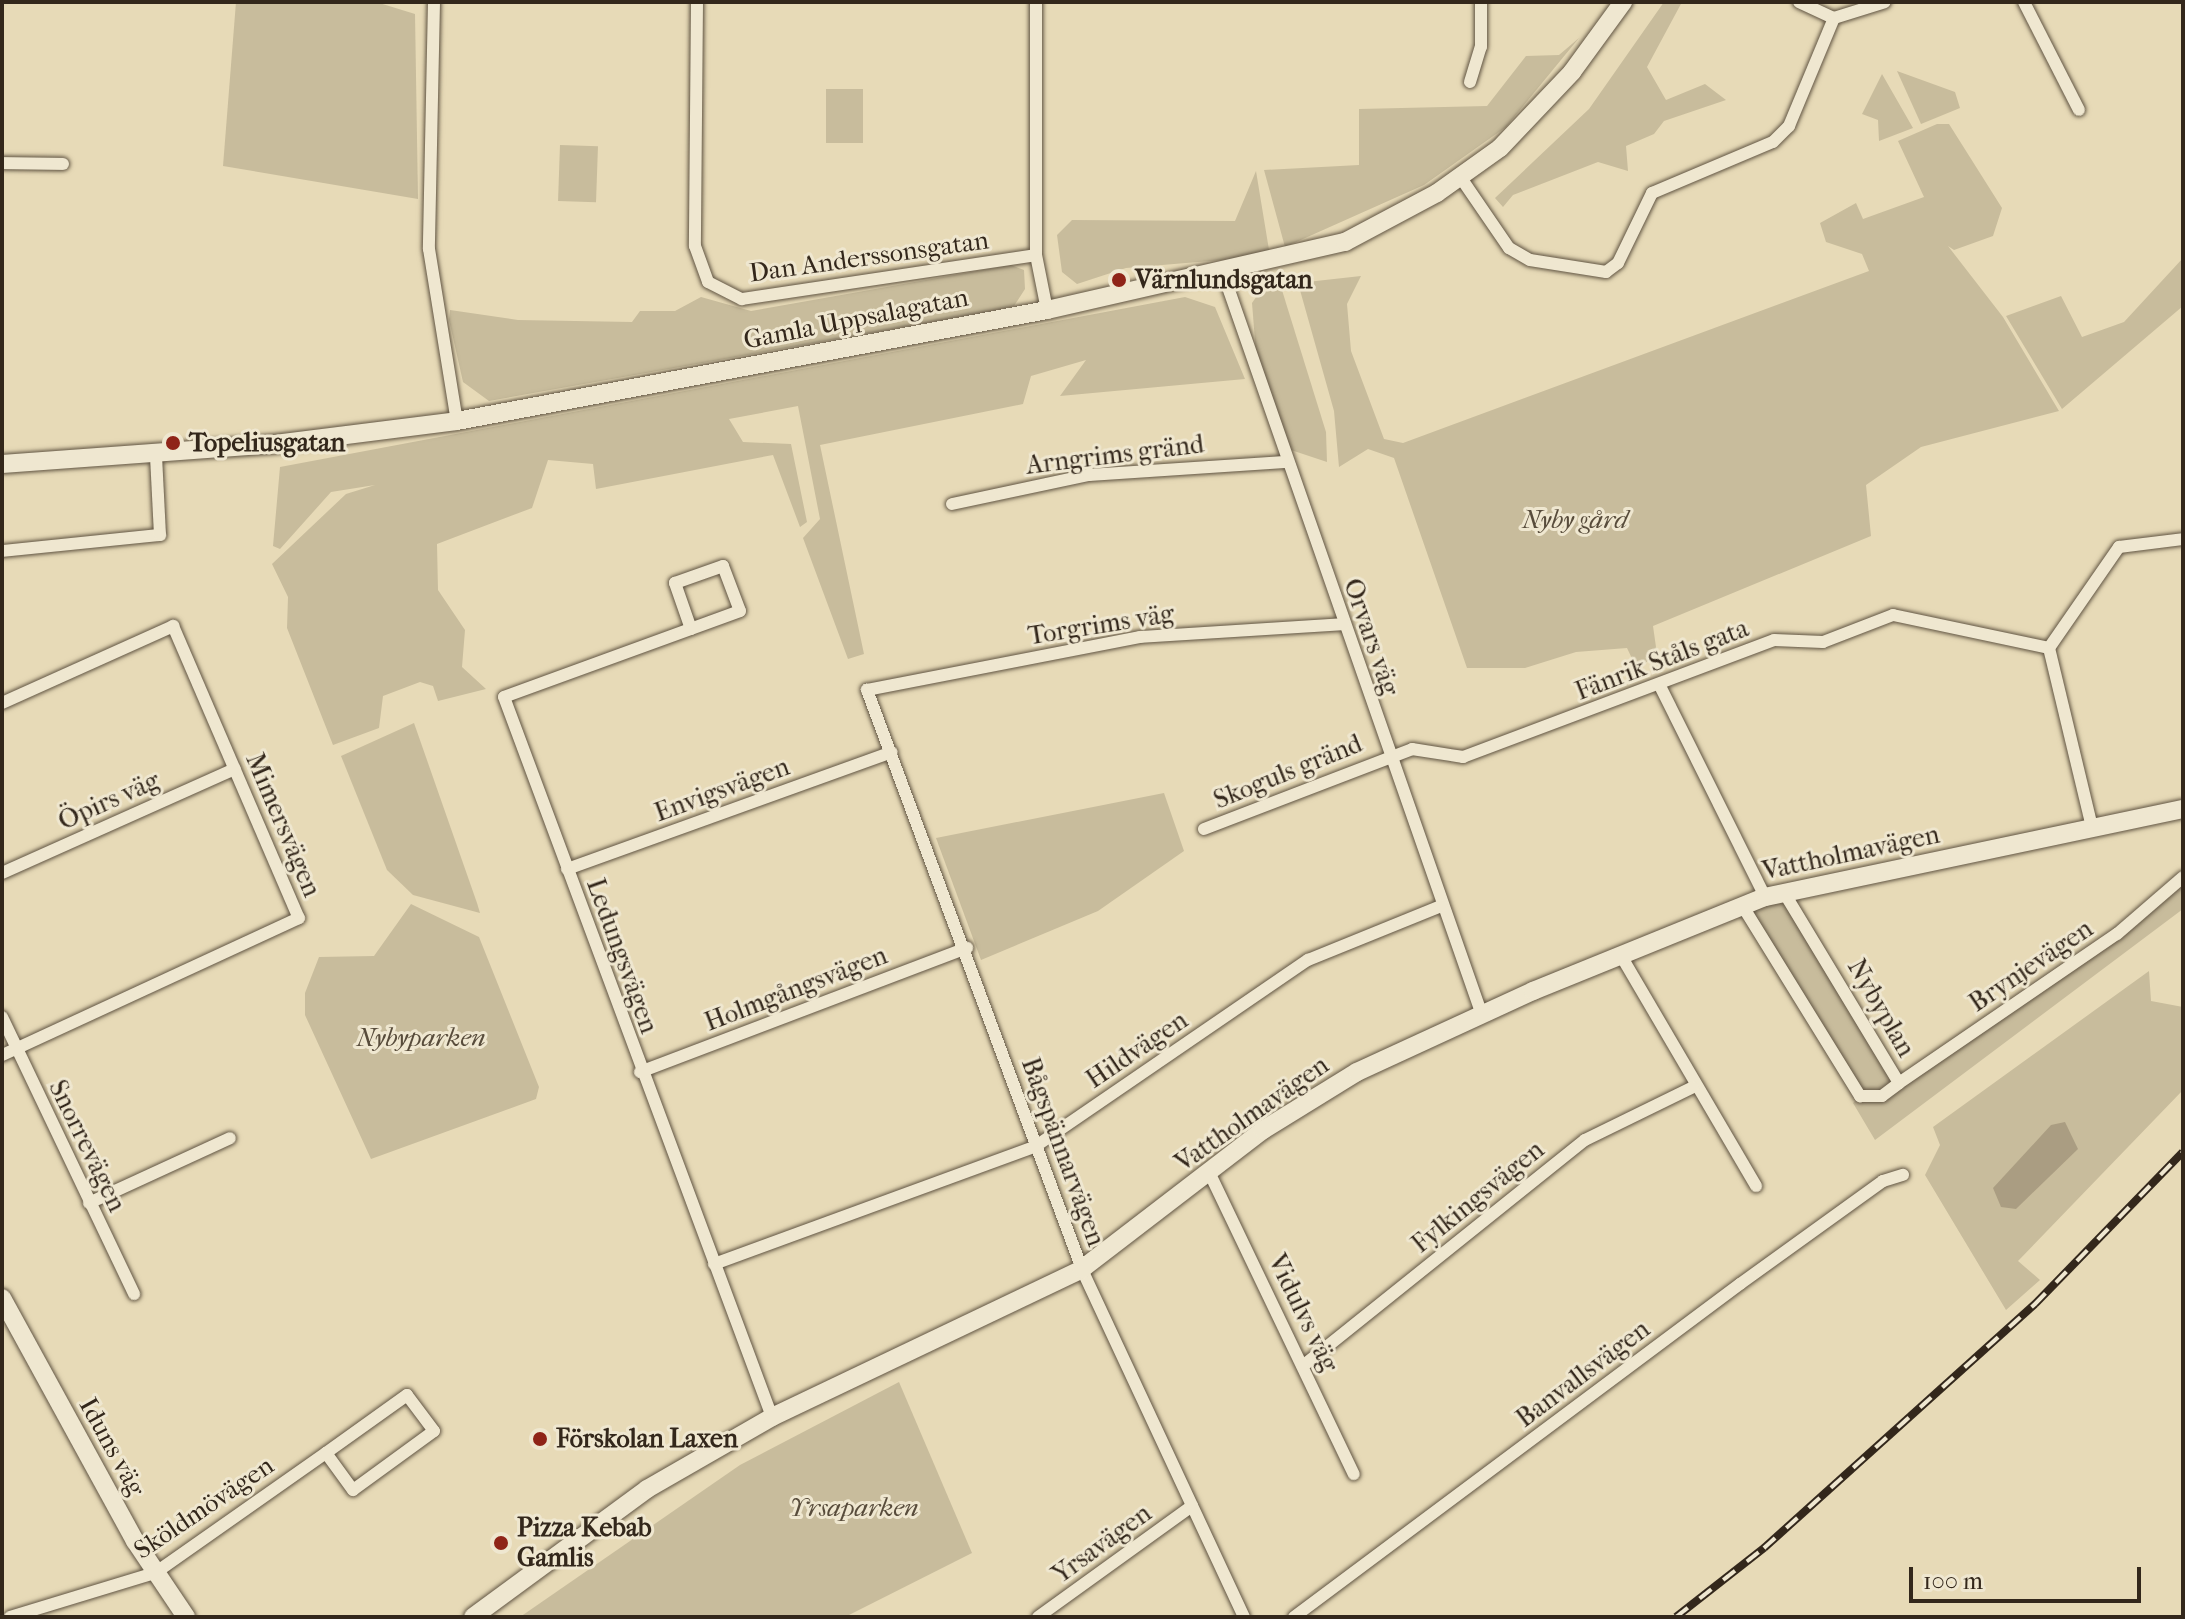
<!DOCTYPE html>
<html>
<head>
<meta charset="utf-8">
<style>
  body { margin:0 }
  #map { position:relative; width:2185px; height:1619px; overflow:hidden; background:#e7dab7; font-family:"IM FELL French Canon",serif }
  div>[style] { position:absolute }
  .green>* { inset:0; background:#c8bc9c; transform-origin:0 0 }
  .water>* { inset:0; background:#aa9d82 }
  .roads { filter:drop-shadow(0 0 2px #605442) drop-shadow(0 0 2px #605442) }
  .street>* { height:12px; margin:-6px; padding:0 6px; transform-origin:6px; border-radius:6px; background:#efe7d0 }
  .secondary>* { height:18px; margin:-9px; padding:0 9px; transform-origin:9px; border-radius:9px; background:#efe7d0 }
  .rail>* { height:8px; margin-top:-4px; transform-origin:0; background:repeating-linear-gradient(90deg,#efe7d0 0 15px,#33271b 0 30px); box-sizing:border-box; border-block:2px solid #33271b }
  .dots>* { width:22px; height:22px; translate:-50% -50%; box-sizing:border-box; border:4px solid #efe7d0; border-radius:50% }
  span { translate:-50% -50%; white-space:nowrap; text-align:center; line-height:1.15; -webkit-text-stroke:6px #efe7d0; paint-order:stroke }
  .street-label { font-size:26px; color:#33271b }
  .poi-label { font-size:26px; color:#33271b; font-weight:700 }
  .left { translate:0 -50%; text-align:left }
  .park-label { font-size:26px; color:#584c3b; font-style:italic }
  .frame { position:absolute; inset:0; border:4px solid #33271b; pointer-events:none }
  .scale { position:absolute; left:1909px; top:1567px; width:232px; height:36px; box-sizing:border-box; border:4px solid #33271b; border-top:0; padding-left:10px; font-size:24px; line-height:28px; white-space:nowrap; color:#33271b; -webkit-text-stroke:6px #efe7d0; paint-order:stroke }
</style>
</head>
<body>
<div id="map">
  <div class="green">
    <div style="clip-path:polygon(236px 2px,376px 2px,415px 14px,418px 199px,223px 166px)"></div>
    <div style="clip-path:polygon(1664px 2px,1682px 2px,1647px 67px,1666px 100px,1705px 84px,1726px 100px,1664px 121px,1654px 134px,1626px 146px,1628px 171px,1598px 162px,1513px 195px,1503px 207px,1495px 198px,1589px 109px)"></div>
    <div style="clip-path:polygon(1579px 38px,1506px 127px,1424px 185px,1285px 247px,1264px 170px,1359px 165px,1359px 109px,1487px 106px,1526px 56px,1559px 55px)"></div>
    <div style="clip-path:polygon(1897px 71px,1955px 92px,1960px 108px,1921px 124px)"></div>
    <div style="clip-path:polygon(1882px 74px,1913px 128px,1879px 141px,1878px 120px,1862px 114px)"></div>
    <div style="left:826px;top:89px;width:37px;height:54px"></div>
    <div style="clip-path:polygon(1937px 124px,1949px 124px,2002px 208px,1993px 236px,1954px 250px,1948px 246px,2003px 317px,2059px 411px,1921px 447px,1866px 485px,1871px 536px,1653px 626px,1657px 654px,1637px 669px,1627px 648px,1576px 652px,1525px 668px,1467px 668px,1394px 458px,1368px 449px,1339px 467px,1334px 411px,1298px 283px,1361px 276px,1347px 304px,1351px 351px,1384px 439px,1403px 443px,1869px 271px,1862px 254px,1826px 242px,1820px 223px,1856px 203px,1863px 219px,1924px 197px,1898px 141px)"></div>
    <div style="left:560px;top:145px;width:38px;height:56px;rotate:2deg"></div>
    <div style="clip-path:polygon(1256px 171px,1270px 256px,1126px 268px,1077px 284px,1062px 272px,1057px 235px,1072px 220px,1235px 221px)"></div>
    <div style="clip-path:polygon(2183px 258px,2183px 306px,2062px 409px,2006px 316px,2061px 296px,2082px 337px,2124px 322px)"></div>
    <div style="clip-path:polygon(1011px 265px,1024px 270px,1025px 289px,1014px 306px,993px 311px,489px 401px,463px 382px,449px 320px,450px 310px,518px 320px,632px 322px,640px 311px,675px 311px,701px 297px,751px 311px)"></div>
    <div style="clip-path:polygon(1281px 287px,1326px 432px,1327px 462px,1291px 450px,1256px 353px,1252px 303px,1261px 290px)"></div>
    <div style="clip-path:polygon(1185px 297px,1215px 307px,1245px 379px,1060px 396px,1086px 360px,1031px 376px,1023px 404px,820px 445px,864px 654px,848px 659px,803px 538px,820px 519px,798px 406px,729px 419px,743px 442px,791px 444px,807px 522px,800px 527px,773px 455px,596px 489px,593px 464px,548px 460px,532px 508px,437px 544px,438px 590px,465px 630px,462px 667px,486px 689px,438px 701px,433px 686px,420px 682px,383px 696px,379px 728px,333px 745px,287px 628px,288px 597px,272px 564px,346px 494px,375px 485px,331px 492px,280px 549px,273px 546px,280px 467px)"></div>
    <div style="clip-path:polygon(414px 723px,477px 903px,480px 913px,413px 895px,387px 870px,341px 756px)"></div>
    <div style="clip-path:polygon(1164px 793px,1184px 851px,1098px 911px,981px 960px,936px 838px)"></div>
    <div style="clip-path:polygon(2183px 877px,2183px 909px,1875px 1140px,1853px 1103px,1860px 1096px,1742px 905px,1784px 892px,1899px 1083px,2117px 934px)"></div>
    <div style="clip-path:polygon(411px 904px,479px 937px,539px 1087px,536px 1099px,371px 1159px,305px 1015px,305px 993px,319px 957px,374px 956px)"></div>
    <div style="clip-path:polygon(2149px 971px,2151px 1001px,2183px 1007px,2183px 1090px,2018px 1261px,2040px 1280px,2006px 1310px,1925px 1175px,1940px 1145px,1933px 1127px)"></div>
    <div style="clip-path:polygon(899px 1382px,972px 1553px,845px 1617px,520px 1617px,740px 1465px)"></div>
  </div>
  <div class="water">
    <div style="clip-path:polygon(2065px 1122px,2078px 1149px,2016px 1209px,2001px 1207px,1993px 1188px,2051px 1125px)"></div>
  </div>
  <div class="roads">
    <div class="street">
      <div style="left:434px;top:2px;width:247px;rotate:91.2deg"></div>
      <div style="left:429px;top:249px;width:174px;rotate:80.8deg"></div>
      <div style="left:697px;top:2px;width:244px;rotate:90.5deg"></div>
      <div style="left:695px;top:246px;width:38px;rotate:70deg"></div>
      <div style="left:708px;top:282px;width:38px;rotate:27deg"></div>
      <div style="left:742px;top:299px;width:297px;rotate:-8.5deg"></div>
      <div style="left:1036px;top:2px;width:253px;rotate:90deg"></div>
      <div style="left:1036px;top:255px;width:56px;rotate:78.7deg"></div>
      <div style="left:1799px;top:2px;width:38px;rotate:25deg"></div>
      <div style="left:1834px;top:18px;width:53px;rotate:-17.4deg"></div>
      <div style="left:2024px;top:2px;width:121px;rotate:63deg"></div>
      <div style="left:1470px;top:82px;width:37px;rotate:-73deg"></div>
      <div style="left:1481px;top:47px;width:45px;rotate:-90deg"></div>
      <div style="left:2px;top:163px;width:61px;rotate:0.9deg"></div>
      <div style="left:1461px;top:178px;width:85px;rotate:55.6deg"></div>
      <div style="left:1509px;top:248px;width:24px;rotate:30deg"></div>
      <div style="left:1530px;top:260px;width:77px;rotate:9deg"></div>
      <div style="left:1606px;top:272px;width:15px;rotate:-37deg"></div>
      <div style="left:1618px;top:263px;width:78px;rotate:-64.1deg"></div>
      <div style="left:1652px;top:193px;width:131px;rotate:-22.9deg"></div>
      <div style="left:1773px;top:142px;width:23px;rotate:-45deg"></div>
      <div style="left:1789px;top:126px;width:117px;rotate:-67.4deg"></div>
      <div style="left:1223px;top:273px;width:786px;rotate:70.76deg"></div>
      <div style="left:952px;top:504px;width:140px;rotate:-12deg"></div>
      <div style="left:1089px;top:475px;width:196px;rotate:-3.8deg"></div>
      <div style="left:2px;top:551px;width:159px;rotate:-5.8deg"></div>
      <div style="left:160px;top:535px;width:80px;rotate:-92.9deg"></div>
      <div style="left:691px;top:629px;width:49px;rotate:-109.2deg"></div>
      <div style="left:675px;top:583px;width:51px;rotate:-19.5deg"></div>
      <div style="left:723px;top:566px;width:48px;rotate:69.3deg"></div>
      <div style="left:740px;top:611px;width:251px;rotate:160deg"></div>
      <div style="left:504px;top:697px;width:768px;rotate:69.58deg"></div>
      <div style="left:2049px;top:648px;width:184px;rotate:76.5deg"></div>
      <div style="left:1661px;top:688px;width:233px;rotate:63.5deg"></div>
      <div style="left:2px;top:703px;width:188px;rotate:-24.2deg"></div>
      <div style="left:173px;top:626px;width:318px;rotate:66.7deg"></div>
      <div style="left:299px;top:918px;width:327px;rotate:155.2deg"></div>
      <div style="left:1204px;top:829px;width:223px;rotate:-21deg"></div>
      <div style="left:1412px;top:749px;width:52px;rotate:8.9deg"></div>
      <div style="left:1463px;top:757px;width:332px;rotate:-20.6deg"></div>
      <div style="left:1774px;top:640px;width:49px;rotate:2.3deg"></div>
      <div style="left:1823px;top:642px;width:75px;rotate:-21.1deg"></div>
      <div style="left:1893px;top:615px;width:159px;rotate:11.9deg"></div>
      <div style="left:2049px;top:648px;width:123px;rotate:-55.3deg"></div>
      <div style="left:2119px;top:547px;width:64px;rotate:-7.1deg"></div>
      <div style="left:567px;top:869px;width:345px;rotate:-19.8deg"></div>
      <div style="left:2px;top:873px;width:255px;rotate:-24.1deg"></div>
      <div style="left:1742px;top:905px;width:225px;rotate:58.3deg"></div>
      <div style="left:1860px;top:1096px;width:22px"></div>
      <div style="left:1882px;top:1096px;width:21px;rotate:-37deg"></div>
      <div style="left:1899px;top:1083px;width:223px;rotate:-121.1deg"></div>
      <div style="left:1620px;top:954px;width:269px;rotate:59.6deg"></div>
      <div style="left:2px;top:1017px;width:307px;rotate:64.5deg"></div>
      <div style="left:640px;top:1072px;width:350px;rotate:-20.8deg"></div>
      <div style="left:1899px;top:1083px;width:264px;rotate:-34.4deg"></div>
      <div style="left:2117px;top:934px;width:87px;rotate:-40.8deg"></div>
      <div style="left:1209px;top:1172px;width:335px;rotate:64.4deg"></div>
      <div style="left:89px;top:1203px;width:155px;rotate:-24.7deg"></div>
      <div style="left:714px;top:1264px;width:343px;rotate:-20.1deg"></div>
      <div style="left:1036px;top:1146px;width:330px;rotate:-34.4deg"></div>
      <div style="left:1308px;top:960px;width:144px;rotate:-22.1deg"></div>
      <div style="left:1304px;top:1365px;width:360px;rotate:-38.7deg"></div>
      <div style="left:1585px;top:1140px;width:120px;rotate:-26.1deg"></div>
      <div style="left:10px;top:1617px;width:152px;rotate:-16.9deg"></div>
      <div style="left:155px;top:1573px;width:209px;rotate:-35.1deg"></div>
      <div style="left:326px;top:1453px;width:46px;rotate:53.9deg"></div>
      <div style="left:353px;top:1490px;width:100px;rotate:-36.1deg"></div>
      <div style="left:434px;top:1431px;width:45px;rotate:-126.9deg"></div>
      <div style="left:407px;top:1395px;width:100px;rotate:144.4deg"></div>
      <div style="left:1038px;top:1617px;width:190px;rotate:-35.8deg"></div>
      <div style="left:1244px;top:1617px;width:384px;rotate:-115deg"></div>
      <div style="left:1082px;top:1269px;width:618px;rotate:-110.37deg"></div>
      <div style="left:867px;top:690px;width:278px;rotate:-11deg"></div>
      <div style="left:1140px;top:637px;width:204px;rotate:-3.6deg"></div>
      <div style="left:1294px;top:1617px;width:557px;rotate:-36.75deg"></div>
      <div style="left:1740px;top:1284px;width:176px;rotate:-35.8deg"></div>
      <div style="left:1883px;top:1181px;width:21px;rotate:-17deg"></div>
    </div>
    <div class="secondary">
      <div style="left:2px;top:464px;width:274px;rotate:-4.2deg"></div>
      <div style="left:275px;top:444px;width:183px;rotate:-7.2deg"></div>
      <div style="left:457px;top:421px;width:600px;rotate:-10.65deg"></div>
      <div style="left:1047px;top:310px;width:306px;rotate:-12.9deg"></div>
      <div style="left:1345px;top:242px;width:104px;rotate:-28deg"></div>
      <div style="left:1437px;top:193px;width:77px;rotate:-35.5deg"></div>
      <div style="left:1500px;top:148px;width:105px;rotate:-46.5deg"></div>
      <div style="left:1572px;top:72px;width:87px;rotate:-53.9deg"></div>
      <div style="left:2px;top:1298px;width:277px;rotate:61.3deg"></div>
      <div style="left:135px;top:1541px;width:92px;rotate:56.1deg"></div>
      <div style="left:473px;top:1617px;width:216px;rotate:-36.3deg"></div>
      <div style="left:647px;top:1489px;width:144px;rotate:-29.9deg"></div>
      <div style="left:772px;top:1417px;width:344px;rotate:-25.5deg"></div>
      <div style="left:1082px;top:1269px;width:228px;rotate:-37.5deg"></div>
      <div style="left:1263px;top:1130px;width:110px;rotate:-31.7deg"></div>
      <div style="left:1357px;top:1072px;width:194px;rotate:-24.7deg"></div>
      <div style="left:1533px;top:991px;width:250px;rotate:-22.1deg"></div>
      <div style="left:1765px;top:897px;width:427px;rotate:-11.9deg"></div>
    </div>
  </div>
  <div class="rail">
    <div style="left:1676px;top:1617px;width:112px;rotate:-38.1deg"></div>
    <div style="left:1764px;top:1548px;width:365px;rotate:-42deg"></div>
    <div style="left:2035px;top:1304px;width:212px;rotate:-45.8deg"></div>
  </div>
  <div class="dots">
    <div style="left:1119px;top:280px;background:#8f2418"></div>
    <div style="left:173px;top:443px;background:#8f2418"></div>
    <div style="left:540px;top:1439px;background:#8f2418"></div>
    <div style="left:501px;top:1543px;background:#8f2418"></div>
  </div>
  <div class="street-label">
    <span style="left:869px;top:257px;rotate:-8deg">Dan Anderssonsgatan</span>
    <span style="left:856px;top:319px;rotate:-11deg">Gamla Uppsalagatan</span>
    <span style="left:1115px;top:455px;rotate:-7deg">Arngrims gränd</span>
    <span style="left:1101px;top:625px;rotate:-9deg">Torgrims väg</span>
    <span style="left:1371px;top:637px;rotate:71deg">Orvars väg</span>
    <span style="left:1662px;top:660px;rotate:-21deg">Fänrik Ståls gata</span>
    <span style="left:1288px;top:772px;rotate:-22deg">Skoguls gränd</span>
    <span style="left:722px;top:790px;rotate:-20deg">Envigsvägen</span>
    <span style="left:109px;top:801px;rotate:-24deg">Öpirs väg</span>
    <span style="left:283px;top:825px;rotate:67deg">Mimersvägen</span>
    <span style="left:1851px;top:853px;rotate:-12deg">Vattholmavägen</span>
    <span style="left:622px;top:956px;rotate:70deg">Ledungsvägen</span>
    <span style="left:2031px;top:966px;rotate:-34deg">Brynjevägen</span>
    <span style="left:796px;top:989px;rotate:-21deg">Holmgångsvägen</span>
    <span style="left:1881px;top:1008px;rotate:60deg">Nybyplan</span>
    <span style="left:1137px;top:1050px;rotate:-34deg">Hildvägen</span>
    <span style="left:1252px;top:1114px;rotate:-35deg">Vattholmavägen</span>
    <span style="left:87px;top:1146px;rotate:64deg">Snorrevägen</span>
    <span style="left:1063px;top:1152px;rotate:70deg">Bågspännarvägen</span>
    <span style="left:1478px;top:1197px;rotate:-39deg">Fylkingsvägen</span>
    <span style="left:1303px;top:1313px;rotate:64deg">Vidulvs väg</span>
    <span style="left:1583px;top:1374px;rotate:-37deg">Banvallsvägen</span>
    <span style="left:112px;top:1447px;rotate:61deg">Iduns väg</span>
    <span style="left:204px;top:1508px;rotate:-34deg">Sköldmövägen</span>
    <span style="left:1102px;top:1544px;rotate:-36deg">Yrsavägen</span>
  </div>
  <div class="poi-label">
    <span class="left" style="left:1135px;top:280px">Värnlundsgatan</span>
    <span class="left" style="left:189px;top:443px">Topeliusgatan</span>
    <span class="left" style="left:556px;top:1439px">Förskolan Laxen</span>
    <span class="left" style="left:517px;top:1543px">Pizza Kebab<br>Gamlis</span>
  </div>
  <div class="park-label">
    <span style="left:1575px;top:520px">Nyby gård</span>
    <span style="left:421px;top:1038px">Nybyparken</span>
    <span style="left:854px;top:1508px">Yrsaparken</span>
  </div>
  <div class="frame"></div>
  <div class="scale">100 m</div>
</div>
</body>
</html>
